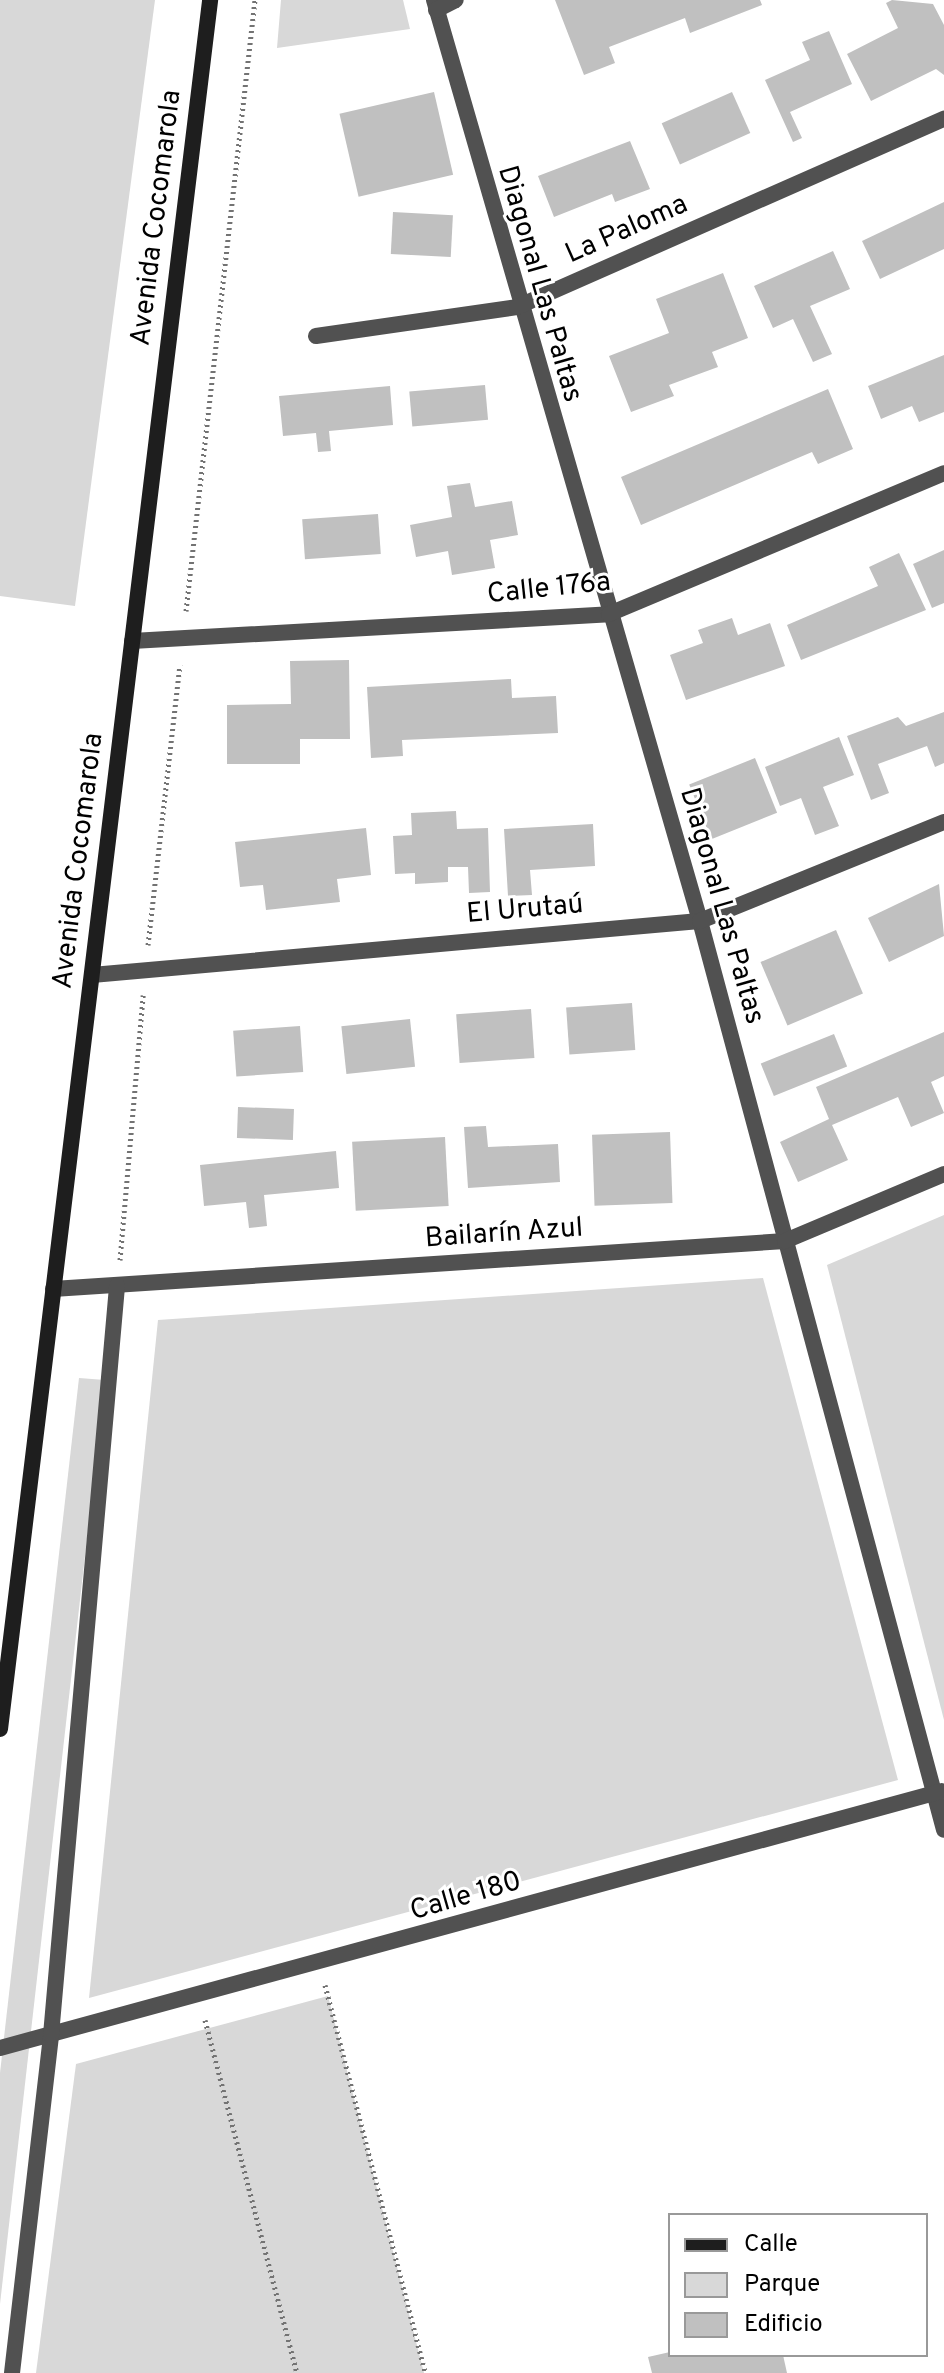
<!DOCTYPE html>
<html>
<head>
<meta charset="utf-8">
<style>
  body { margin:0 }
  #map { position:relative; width:944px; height:2373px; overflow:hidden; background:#fff; font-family:Overpass,sans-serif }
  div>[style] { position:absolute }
  .green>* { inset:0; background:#d8d8d8 }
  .building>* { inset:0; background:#c0c0c0; transform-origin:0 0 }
  .path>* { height:5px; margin-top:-2.5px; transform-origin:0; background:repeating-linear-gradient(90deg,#737373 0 2px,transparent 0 6px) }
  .street>* { height:16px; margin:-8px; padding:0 8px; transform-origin:8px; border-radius:8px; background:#515151 }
  .secondary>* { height:16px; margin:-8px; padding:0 8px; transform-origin:8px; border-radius:8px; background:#1e1e1e }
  span { translate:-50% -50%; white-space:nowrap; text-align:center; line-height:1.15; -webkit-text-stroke:6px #fff; paint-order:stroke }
  .street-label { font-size:28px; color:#000 }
  .legend { position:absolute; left:668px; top:2213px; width:260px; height:144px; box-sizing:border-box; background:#fff; border:2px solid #999; margin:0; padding:10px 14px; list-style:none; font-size:24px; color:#000 }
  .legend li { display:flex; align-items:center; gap:16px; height:40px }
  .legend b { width:40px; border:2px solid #999 }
</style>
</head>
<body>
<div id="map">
  <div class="green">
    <div style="clip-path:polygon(0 0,155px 0,75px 606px,0 596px)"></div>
    <div style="clip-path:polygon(281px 0,403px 0,410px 29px,277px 48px)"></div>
    <div style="clip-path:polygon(944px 1215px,944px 1720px,827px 1265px)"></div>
    <div style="clip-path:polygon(763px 1278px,898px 1780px,89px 1998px,158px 1320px)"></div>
    <div style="clip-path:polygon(79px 1378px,105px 1380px,0 2304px,0 2073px)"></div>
    <div style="clip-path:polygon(328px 1996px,424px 2373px,36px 2373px,76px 2064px)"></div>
  </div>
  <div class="building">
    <div style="clip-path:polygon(555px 0,760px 0,762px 5px,690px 33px,685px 18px,609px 47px,615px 63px,584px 75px)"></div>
    <div style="clip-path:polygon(892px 0,933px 4px,944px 25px,944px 75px,936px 69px,871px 101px,847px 54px,898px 28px,886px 3px)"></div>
    <div style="clip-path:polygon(829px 31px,852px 84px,790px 112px,802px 138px,793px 142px,765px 80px,810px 60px,802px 42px)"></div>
    <div style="left:434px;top:92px;width:85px;height:97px;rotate:77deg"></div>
    <div style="left:732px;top:92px;width:45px;height:77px;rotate:66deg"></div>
    <div style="clip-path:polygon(630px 141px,650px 189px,615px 202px,612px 194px,554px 217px,538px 176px)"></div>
    <div style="clip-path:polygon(944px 202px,944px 249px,880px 279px,862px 241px)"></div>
    <div style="left:393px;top:212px;width:60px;height:42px;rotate:3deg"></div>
    <div style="clip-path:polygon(833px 251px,850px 289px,810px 306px,832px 354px,813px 362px,793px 319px,773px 328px,754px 286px)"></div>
    <div style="clip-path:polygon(723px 273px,748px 338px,712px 352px,718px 367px,669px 385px,674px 396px,631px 412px,609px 356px,669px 333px,656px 299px)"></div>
    <div style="clip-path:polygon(944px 355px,944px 412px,919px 422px,912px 406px,881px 419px,868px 386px)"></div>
    <div style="left:485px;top:385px;width:35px;height:76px;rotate:85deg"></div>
    <div style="clip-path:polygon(390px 386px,393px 425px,329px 431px,331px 451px,318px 452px,316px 433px,283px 436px,279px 396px)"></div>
    <div style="clip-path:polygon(828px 389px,853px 449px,818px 464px,812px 452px,641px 525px,621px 477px)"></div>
    <div style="clip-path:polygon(470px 483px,475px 507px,512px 501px,518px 535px,490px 540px,495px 568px,452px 575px,448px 551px,416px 557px,410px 525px,452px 517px,447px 486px)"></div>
    <div style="left:378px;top:514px;width:40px;height:76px;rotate:86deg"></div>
    <div style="clip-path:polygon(944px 550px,944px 603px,932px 608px,913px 564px)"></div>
    <div style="clip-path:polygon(899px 553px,926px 610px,801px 660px,787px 625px,878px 586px,869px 567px)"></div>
    <div style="clip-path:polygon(732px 618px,738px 635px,770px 623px,785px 666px,686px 700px,670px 655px,703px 643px,698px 630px)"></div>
    <div style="clip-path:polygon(349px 660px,350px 739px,300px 739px,300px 764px,227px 764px,227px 705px,291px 704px,290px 661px)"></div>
    <div style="clip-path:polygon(511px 679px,512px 698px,556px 696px,558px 733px,402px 740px,403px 756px,371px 758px,367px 687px)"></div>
    <div style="clip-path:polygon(944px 712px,944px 763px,935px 767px,927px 746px,878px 764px,889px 793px,871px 800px,847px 736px,898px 717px,906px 726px)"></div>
    <div style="clip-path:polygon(839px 737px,854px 775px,823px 787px,839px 826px,815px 835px,801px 798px,780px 806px,765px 767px)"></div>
    <div style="left:755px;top:758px;width:59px;height:71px;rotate:68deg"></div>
    <div style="clip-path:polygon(456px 811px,457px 829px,488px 828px,490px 892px,469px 893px,468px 867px,448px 867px,448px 882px,415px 884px,415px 873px,395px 874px,393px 836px,412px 835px,411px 813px)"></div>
    <div style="clip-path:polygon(593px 824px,595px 866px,530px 870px,532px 895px,508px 896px,504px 829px)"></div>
    <div style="clip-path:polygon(366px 828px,371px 875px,337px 879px,340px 902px,266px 910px,263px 885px,240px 887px,235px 842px)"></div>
    <div style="clip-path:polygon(939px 884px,944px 936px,889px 962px,868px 918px)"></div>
    <div style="left:836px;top:930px;width:69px;height:82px;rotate:67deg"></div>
    <div style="left:632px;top:1003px;width:47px;height:66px;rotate:86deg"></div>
    <div style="left:531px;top:1009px;width:49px;height:75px;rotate:86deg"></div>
    <div style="left:410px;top:1019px;width:48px;height:69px;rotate:84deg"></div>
    <div style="left:300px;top:1026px;width:46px;height:67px;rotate:86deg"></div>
    <div style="clip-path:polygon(944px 1032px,944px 1076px,931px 1082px,944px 1113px,911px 1127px,898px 1097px,832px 1125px,848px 1160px,798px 1182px,780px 1142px,829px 1119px,816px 1087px)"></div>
    <div style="left:834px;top:1034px;width:35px;height:79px;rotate:68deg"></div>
    <div style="left:238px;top:1107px;width:56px;height:31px;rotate:2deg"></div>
    <div style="clip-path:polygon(486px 1126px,488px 1147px,558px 1144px,560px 1182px,468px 1188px,464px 1127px)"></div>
    <div style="left:670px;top:1132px;width:71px;height:78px;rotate:88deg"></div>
    <div style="left:445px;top:1137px;width:69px;height:93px;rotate:87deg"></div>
    <div style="clip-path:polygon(336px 1151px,339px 1188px,264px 1195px,267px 1226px,249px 1228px,246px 1202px,204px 1206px,200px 1165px)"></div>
    <div style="clip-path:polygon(670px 2352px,783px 2355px,787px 2373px,652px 2373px,648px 2357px)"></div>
  </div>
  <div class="path">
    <div style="left:186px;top:611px;width:615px;rotate:-83.56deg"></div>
    <div style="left:148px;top:945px;width:282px;rotate:-83.5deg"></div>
    <div style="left:120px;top:1260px;width:266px;rotate:-85deg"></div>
    <div style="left:325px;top:1985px;width:401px;rotate:75.5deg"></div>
    <div style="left:205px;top:2020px;width:365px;rotate:75.4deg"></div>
  </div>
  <div class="street">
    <div style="left:434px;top:0;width:959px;rotate:73.89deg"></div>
    <div style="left:700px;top:921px;width:941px;rotate:74.97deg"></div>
    <div style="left:436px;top:10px;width:22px;rotate:-27deg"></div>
    <div style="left:316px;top:336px;width:203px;rotate:-8.2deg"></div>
    <div style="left:517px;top:307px;width:467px;rotate:-23.8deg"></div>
    <div style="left:132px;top:641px;width:478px;rotate:-3.2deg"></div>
    <div style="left:609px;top:614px;width:363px;rotate:-22.8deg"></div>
    <div style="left:92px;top:975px;width:610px;rotate:-5.08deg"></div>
    <div style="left:700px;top:921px;width:263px;rotate:-22.1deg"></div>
    <div style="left:53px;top:1289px;width:734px;rotate:-3.75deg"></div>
    <div style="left:785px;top:1241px;width:173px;rotate:-22.8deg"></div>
    <div style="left:0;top:2048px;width:976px;rotate:-15.26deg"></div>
    <div style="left:12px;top:2373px;width:340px;rotate:-83.4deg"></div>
    <div style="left:51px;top:2035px;width:752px;rotate:-84.96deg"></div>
  </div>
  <div class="secondary">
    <div style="left:0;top:1729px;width:1742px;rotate:-83.07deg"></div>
  </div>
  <div class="street-label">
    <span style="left:157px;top:218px;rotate:-83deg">Avenida Cocomarola</span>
    <span style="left:627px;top:230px;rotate:-24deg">La Paloma</span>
    <span style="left:539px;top:284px;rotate:74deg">Diagonal Las Paltas</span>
    <span style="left:549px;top:589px;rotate:-6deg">Calle 176a</span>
    <span style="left:79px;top:861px;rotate:-83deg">Avenida Cocomarola</span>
    <span style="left:721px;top:906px;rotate:74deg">Diagonal Las Paltas</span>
    <span style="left:525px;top:910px;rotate:-5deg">El Urutaú</span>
    <span style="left:504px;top:1234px;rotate:-4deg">Bailarín Azul</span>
    <span style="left:466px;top:1897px;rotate:-16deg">Calle 180</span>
  </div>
  <ul class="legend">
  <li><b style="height:10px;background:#1e1e1e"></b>Calle</li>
  <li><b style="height:22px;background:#d8d8d8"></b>Parque</li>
  <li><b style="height:22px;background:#c0c0c0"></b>Edificio</li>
  </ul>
</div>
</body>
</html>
